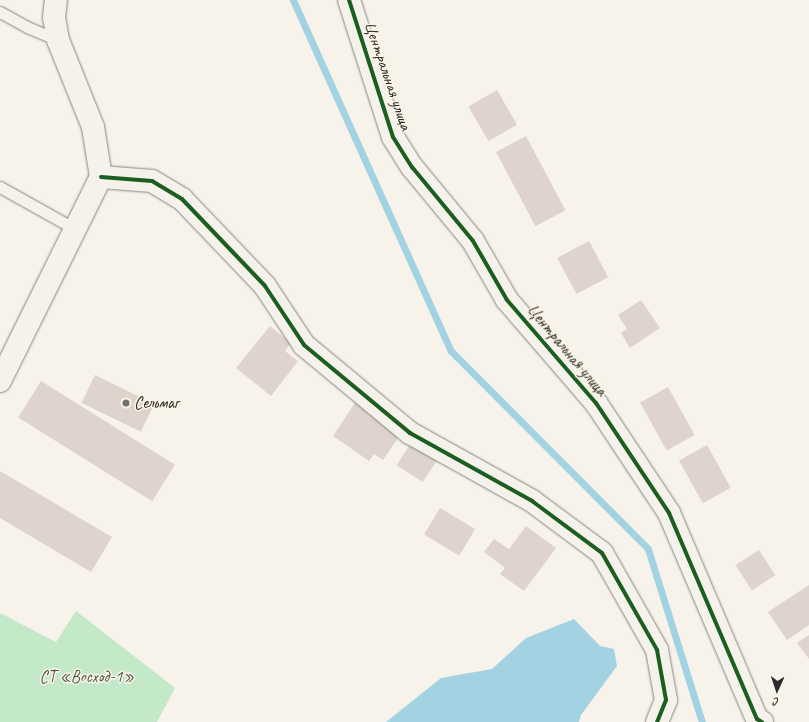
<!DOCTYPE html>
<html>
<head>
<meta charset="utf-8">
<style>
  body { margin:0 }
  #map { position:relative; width:809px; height:722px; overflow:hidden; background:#f7f3ea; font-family:Caveat,sans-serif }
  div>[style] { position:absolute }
  .green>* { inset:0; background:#c3e9c9 }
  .water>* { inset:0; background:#a3d3e3 }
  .stream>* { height:7px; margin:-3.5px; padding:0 3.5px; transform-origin:3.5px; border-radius:3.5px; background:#a3d3e3 }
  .building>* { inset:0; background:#dfd3cd; transform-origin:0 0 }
  .roads { filter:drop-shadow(0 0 1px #878581) drop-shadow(0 0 1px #878581) }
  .lane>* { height:11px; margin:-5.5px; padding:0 5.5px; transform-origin:5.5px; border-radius:5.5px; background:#f5f2ec }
  .street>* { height:22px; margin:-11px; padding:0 11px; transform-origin:11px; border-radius:11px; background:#f5f2ec }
  .cycleway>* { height:4px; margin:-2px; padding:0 2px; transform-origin:2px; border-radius:2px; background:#1b5e20 }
  .dots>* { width:11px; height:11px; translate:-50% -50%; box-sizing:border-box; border:2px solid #fcf5e5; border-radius:50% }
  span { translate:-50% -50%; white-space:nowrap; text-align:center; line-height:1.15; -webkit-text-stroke:3px #fcf5e5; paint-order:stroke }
  .street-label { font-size:17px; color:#2b2b2b }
  .poi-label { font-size:17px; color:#2b2b2b }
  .left { translate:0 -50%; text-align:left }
  .park-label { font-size:17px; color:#46584c }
  .north { position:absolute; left:757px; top:670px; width:40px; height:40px; -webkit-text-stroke:3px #fcf5e5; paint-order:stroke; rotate:183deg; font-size:11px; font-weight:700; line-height:16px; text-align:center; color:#2b2b2b }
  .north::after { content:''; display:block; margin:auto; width:14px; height:18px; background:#2b2b2b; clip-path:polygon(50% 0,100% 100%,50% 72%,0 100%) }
</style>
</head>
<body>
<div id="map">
  <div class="green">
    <div style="clip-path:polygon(76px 611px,175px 688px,157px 722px,0 722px,0 613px,56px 642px)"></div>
  </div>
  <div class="water">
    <div style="clip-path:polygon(574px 619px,600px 646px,614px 649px,617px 666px,581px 715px,579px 722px,386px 722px,441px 678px,492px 669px,526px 638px)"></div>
  </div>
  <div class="stream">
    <div style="left:293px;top:0;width:385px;rotate:65.8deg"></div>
    <div style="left:451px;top:351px;width:279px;rotate:45.1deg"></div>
    <div style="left:648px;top:549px;width:181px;rotate:72.7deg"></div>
  </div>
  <div class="building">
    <div style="left:497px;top:90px;width:40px;height:33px;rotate:60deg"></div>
    <div style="left:526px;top:136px;width:84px;height:34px;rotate:62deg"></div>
    <div style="left:589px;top:241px;width:41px;height:36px;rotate:62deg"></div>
    <div style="clip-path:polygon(641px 300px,660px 328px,630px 348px,621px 333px,627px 329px,618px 315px)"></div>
    <div style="clip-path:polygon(270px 326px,291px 343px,285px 351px,298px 361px,271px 396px,236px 368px)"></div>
    <div style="left:95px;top:375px;width:66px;height:31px;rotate:26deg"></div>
    <div style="left:41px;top:381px;width:158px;height:43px;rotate:32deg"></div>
    <div style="left:668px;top:387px;width:55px;height:32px;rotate:61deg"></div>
    <div style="clip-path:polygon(358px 398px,404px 429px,383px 460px,374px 454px,369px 461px,333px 436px)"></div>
    <div style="left:413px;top:440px;width:31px;height:30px;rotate:33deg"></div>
    <div style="left:707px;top:445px;width:49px;height:32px;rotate:61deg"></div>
    <div style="clip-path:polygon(0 471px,112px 537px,91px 572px,0 518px)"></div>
    <div style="left:440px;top:508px;width:41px;height:31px;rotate:31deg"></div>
    <div style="clip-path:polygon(526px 526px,556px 548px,524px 591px,500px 574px,505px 568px,484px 552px,494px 539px,509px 549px)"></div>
    <div style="left:759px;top:550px;width:30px;height:28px;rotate:57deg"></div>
    <div style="clip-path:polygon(809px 585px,809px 625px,787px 640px,768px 612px)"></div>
    <div style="clip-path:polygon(809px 635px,809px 659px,797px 643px)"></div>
  </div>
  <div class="roads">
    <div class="lane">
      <div style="left:0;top:12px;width:31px;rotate:29deg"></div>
      <div style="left:27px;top:27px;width:34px;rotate:23deg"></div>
      <div style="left:0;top:187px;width:86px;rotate:29.2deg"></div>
    </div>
    <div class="street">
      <div style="left:349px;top:0;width:144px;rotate:72.2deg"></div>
      <div style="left:393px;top:137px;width:36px;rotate:58deg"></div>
      <div style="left:412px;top:167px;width:96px;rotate:50.5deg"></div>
      <div style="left:473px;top:241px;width:68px;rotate:60deg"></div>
      <div style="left:507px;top:300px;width:136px;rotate:49.2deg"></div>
      <div style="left:596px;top:403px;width:132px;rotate:56.4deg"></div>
      <div style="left:669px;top:513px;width:224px;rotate:66.9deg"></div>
      <div style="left:757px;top:719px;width:6px;rotate:31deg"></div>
      <div style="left:101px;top:177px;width:51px;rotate:4.5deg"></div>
      <div style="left:152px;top:181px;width:35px;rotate:31deg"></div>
      <div style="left:182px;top:199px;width:120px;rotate:46.3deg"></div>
      <div style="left:265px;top:286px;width:71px;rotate:56.5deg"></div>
      <div style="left:304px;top:345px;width:138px;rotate:39.7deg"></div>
      <div style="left:410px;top:433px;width:140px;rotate:29.1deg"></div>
      <div style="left:532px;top:501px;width:87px;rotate:36.6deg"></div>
      <div style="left:602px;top:553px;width:112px;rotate:60.4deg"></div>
      <div style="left:657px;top:650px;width:51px;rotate:79.8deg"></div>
      <div style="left:666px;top:700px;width:24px;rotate:112deg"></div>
      <div style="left:0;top:381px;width:228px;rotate:-63.7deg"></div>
      <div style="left:101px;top:177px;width:51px;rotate:-99.1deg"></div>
      <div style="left:93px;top:127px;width:94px;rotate:-111.9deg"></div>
      <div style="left:58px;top:40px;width:22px;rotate:-100deg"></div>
      <div style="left:54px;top:18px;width:18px;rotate:-84deg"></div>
    </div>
  </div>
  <div class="cycleway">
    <div style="left:349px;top:0;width:144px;rotate:72.2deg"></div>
    <div style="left:393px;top:137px;width:36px;rotate:58deg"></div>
    <div style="left:412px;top:167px;width:96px;rotate:50.5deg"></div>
    <div style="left:473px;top:241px;width:68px;rotate:60deg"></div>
    <div style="left:507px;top:300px;width:136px;rotate:49.2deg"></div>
    <div style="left:596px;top:403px;width:132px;rotate:56.4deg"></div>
    <div style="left:669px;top:513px;width:224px;rotate:66.9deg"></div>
    <div style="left:757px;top:719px;width:6px;rotate:31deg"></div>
    <div style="left:101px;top:177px;width:51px;rotate:4.5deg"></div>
    <div style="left:152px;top:181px;width:35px;rotate:31deg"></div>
    <div style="left:182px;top:199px;width:120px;rotate:46.3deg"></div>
    <div style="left:265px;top:286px;width:71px;rotate:56.5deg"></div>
    <div style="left:304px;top:345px;width:138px;rotate:39.7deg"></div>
    <div style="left:410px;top:433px;width:140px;rotate:29.1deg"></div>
    <div style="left:532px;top:501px;width:87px;rotate:36.6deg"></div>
    <div style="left:602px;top:553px;width:112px;rotate:60.4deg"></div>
    <div style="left:657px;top:650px;width:51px;rotate:79.8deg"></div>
    <div style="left:666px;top:700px;width:24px;rotate:112deg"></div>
  </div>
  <div class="dots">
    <div style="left:126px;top:403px;background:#72716e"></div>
  </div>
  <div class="street-label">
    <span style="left:388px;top:76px;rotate:71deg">Центральная улица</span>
    <span style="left:567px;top:350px;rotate:50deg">Центральная улица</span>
  </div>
  <div class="poi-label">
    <span class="left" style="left:134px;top:403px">Сельмаг</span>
  </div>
  <div class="park-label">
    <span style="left:87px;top:677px">СТ «Восход-1»</span>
  </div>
  <div class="north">С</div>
</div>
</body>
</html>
